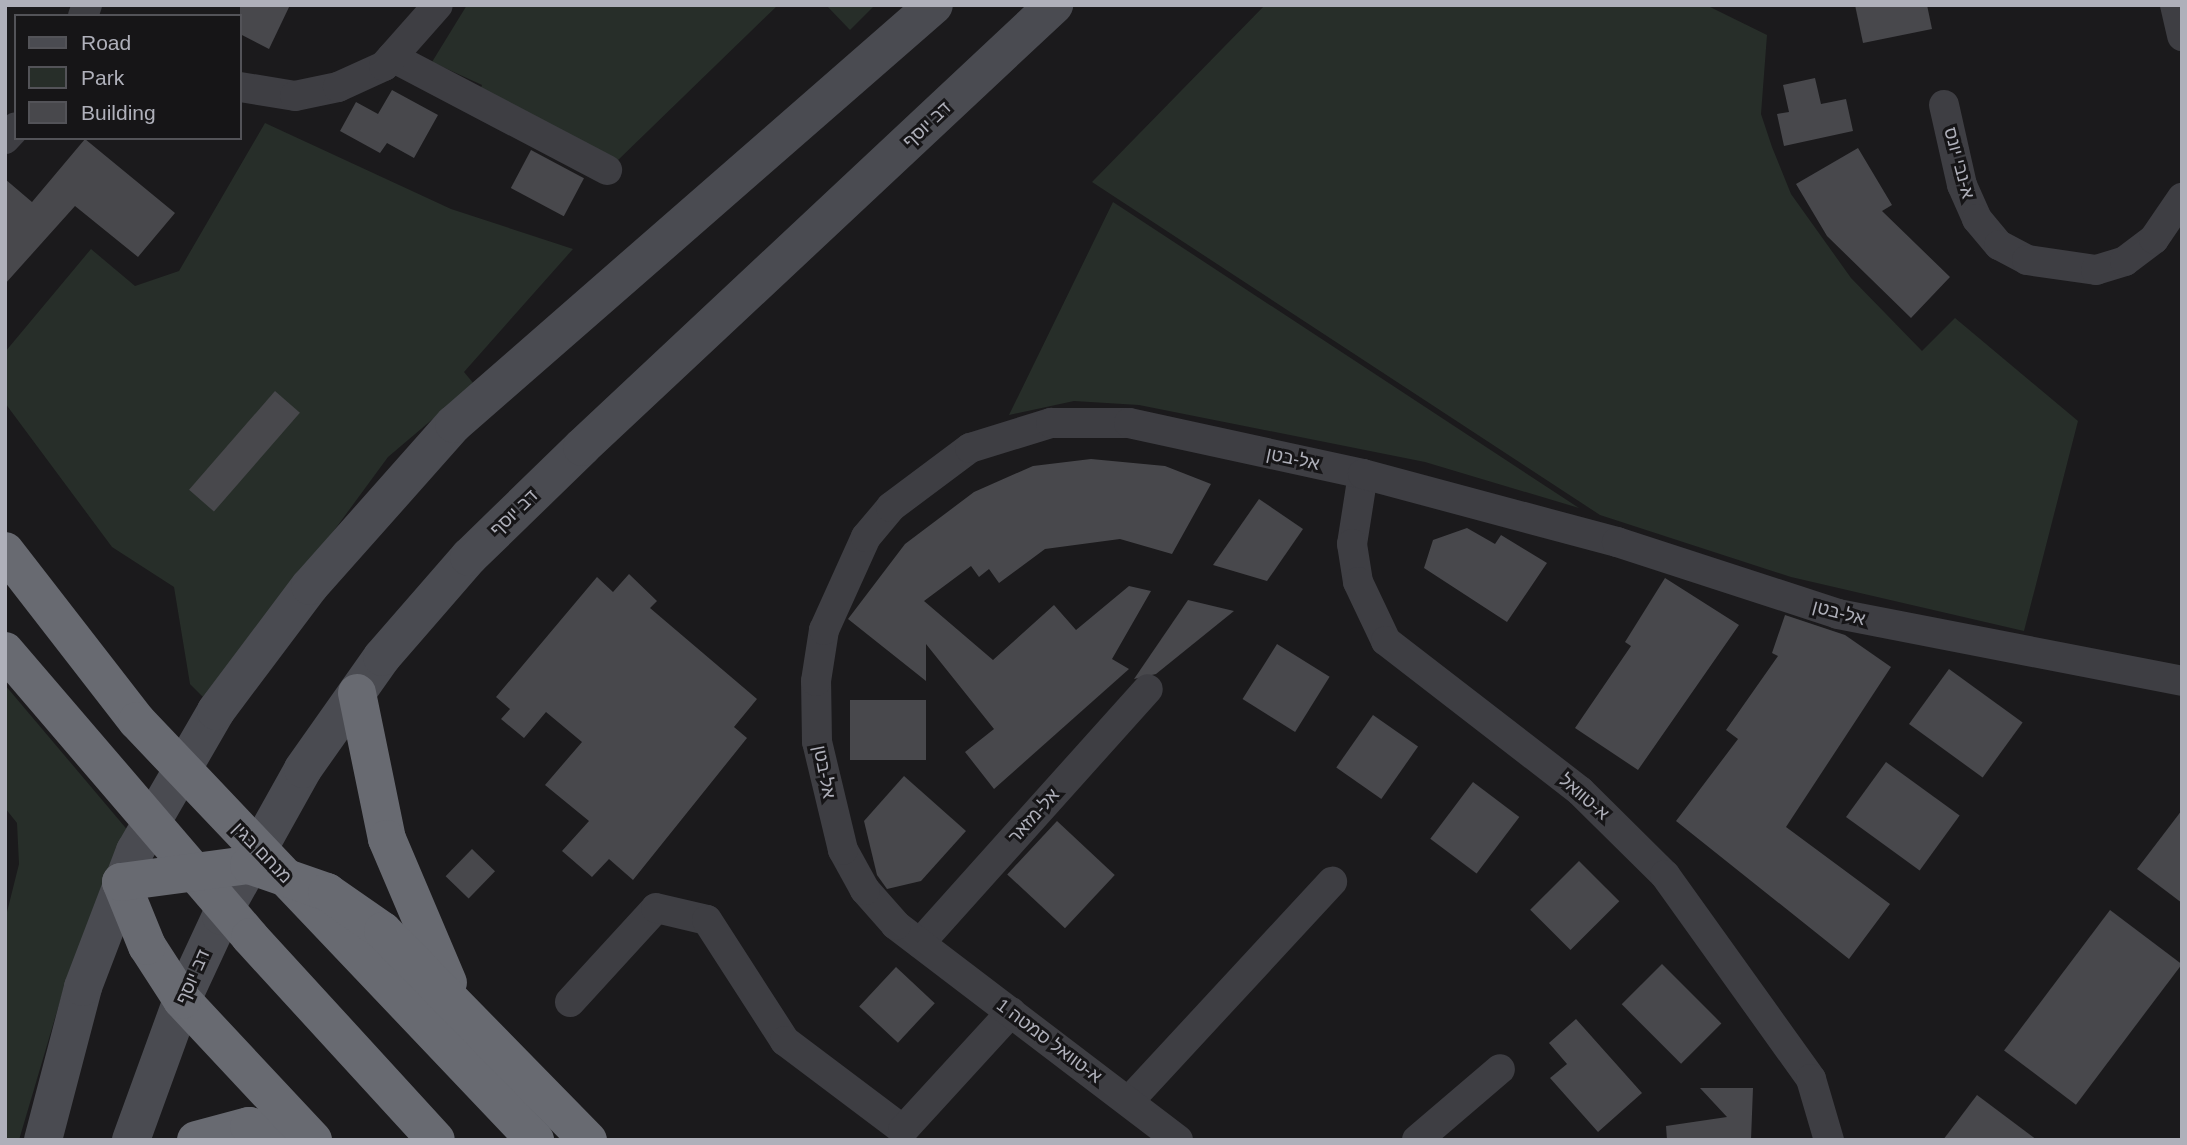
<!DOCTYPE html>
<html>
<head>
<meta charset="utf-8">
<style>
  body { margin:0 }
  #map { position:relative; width:2187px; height:1145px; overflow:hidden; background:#1b1a1c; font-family:Helvetica,Heebo,sans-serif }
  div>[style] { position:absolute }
  .green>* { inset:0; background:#272e29 }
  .building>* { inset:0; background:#48484c; transform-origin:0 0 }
  .minor>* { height:30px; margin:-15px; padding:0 15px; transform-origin:15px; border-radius:15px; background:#3e3e43 }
  .secondary>* { height:38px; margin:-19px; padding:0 19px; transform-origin:19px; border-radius:19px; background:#4a4b51 }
  .motorway>* { height:38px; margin:-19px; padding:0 19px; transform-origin:19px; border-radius:19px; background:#686a71 }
  span { translate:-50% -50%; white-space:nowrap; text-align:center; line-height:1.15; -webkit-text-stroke:6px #161517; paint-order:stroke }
  .street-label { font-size:18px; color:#afb0ba }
  .frame { position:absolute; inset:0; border:7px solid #afb0ba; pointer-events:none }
  .legend { position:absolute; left:14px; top:14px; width:228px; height:126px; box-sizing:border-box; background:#161517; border:2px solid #535358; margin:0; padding:9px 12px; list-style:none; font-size:21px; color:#afb0ba }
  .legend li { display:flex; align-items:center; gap:14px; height:35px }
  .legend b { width:35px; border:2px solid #535358 }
</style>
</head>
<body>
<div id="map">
  <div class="green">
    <div style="clip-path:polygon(467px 5px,778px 5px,615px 163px,477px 98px,482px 85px,432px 62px)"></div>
    <div style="clip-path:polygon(826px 5px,875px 5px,850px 30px)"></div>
    <div style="clip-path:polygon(1265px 5px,1706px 5px,1767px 35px,1761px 114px,1772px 147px,1791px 194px,1851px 278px,1922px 351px,1955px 318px,2078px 421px,2024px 631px,1791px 577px,1600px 515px,1092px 182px)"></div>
    <div style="clip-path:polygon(265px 123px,451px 209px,573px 249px,464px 372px,474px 384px,388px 457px,208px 702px,190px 684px,174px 587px,112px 547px,5px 403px,5px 352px,91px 249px,135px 286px,179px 271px)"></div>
    <div style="clip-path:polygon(1113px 202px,1579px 508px,1425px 462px,1139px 405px,1074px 401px,1009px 415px)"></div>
    <div style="clip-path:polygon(5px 685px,130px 833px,63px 991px,19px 1140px,5px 1140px,5px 920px,19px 864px,17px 823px,5px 808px)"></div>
  </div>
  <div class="building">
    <div style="clip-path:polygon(240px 5px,290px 5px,269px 49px,240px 34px)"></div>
    <div style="clip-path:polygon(1855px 5px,1927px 5px,1932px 29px,1863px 43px)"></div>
    <div style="clip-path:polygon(1815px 78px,1821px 104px,1846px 99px,1853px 131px,1784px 146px,1777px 114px,1789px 112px,1783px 85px)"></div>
    <div style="clip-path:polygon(392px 90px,438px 115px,414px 158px,387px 143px,380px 153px,340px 131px,356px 102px,378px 114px)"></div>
    <div style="clip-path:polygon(85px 139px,175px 213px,138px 257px,75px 206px,5px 284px,5px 179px,32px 202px)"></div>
    <div style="clip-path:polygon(1858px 148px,1892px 205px,1882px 211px,1950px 277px,1911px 318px,1827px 236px,1796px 184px)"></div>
    <div style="left:531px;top:150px;width:60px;height:43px;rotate:28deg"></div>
    <div style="left:275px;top:391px;width:33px;height:131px;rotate:41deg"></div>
    <div style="clip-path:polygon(1091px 459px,1165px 466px,1211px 484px,1172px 554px,1120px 539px,1045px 549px,999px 583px,989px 569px,979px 577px,971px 566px,924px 601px,993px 660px,1054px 605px,1076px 630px,1129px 586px,1151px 591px,1112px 659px,1129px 669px,994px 789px,965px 752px,994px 729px,926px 644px,926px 681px,848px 619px,905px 544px,974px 492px,1033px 466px)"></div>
    <div style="clip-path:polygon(1259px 499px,1303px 529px,1267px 581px,1213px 565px)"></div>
    <div style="clip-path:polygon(1467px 528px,1495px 544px,1501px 535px,1547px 563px,1507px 622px,1424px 568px,1433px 540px)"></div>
    <div style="clip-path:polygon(629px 574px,657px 601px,650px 608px,757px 699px,734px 727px,747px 738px,633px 880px,609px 859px,592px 877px,562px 851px,589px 821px,545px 785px,582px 742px,546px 712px,524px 738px,501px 719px,510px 709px,496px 697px,597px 577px,613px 592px)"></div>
    <div style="clip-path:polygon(1665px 578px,1739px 625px,1638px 770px,1575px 728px,1631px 646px,1625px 642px)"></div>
    <div style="clip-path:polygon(1188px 600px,1234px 611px,1156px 674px,1134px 679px)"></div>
    <div style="clip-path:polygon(1785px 615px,1845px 635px,1891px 667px,1786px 827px,1890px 904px,1849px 959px,1676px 821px,1738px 739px,1726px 730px,1778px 656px,1772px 653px)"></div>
    <div style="left:1277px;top:644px;width:62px;height:65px;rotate:32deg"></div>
    <div style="left:1949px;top:669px;width:91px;height:68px;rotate:36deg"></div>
    <div style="left:850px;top:700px;width:76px;height:60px"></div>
    <div style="left:1373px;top:715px;width:55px;height:64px;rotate:35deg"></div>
    <div style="left:1886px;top:762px;width:91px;height:68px;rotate:36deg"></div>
    <div style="clip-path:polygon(904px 776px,966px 831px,921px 881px,887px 889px,877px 875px,864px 821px)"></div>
    <div style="left:1473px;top:782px;width:58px;height:71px;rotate:37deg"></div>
    <div style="clip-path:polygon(2182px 810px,2182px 903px,2137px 869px)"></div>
    <div style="left:1057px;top:821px;width:79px;height:73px;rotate:43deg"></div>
    <div style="left:472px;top:849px;width:32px;height:38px;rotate:44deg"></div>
    <div style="left:1579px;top:861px;width:57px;height:69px;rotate:45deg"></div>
    <div style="left:2110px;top:910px;width:90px;height:176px;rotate:37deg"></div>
    <div style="left:1662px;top:964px;width:84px;height:57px;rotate:45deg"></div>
    <div style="left:896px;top:967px;width:53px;height:54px;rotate:43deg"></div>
    <div style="clip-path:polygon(1576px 1019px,1642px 1093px,1598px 1132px,1550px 1078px,1567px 1064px,1549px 1043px)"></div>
    <div style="clip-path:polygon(1700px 1088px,1753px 1088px,1751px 1140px,1667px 1140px,1666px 1126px,1727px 1117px)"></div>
    <div style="clip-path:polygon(1977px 1095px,2037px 1140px,1943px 1140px)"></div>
  </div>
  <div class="minor">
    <div style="left:2175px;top:5px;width:32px;rotate:77deg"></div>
    <div style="left:83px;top:16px;width:12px;rotate:-70deg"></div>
    <div style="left:392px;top:57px;width:243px;rotate:27.7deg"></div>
    <div style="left:240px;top:87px;width:56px;rotate:9.3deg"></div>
    <div style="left:295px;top:96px;width:44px;rotate:-11.8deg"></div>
    <div style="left:338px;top:87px;width:51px;rotate:-24.5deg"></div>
    <div style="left:384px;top:66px;width:81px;rotate:-48.5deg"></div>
    <div style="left:1944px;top:105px;width:82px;rotate:77.3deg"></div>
    <div style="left:1962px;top:185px;width:37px;rotate:66deg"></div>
    <div style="left:1977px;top:219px;width:34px;rotate:50deg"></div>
    <div style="left:1999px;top:245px;width:32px;rotate:28deg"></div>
    <div style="left:2027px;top:260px;width:70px;rotate:8.2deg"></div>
    <div style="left:2096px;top:270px;width:30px;rotate:-17deg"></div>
    <div style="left:2125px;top:261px;width:36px;rotate:-37deg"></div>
    <div style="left:2154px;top:239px;width:50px;rotate:-55.7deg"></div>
    <div style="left:5px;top:139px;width:16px;rotate:-47deg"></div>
    <div style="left:1363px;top:474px;width:71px;rotate:98.9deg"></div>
    <div style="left:1352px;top:544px;width:38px;rotate:81deg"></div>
    <div style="left:1358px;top:582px;width:65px;rotate:64.6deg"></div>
    <div style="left:1386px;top:641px;width:245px;rotate:37.7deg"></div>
    <div style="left:1580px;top:791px;width:120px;rotate:44.7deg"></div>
    <div style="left:1665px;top:875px;width:251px;rotate:54.4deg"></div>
    <div style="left:1811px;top:1079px;width:64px;rotate:73.6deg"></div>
    <div style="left:920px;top:943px;width:341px;rotate:-48.1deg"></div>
    <div style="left:570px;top:1002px;width:127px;rotate:-47.5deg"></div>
    <div style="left:656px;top:908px;width:52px;rotate:13.2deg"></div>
    <div style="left:707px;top:920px;width:144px;rotate:57.2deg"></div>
    <div style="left:785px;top:1041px;width:148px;rotate:37deg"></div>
    <div style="left:903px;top:1130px;width:160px;rotate:-47.5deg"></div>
    <div style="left:1129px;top:1101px;width:299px;rotate:-47.2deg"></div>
    <div style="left:1178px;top:1140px;width:355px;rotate:-142.7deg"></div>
    <div style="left:896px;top:925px;width:47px;rotate:-131.5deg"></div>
    <div style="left:865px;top:890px;width:46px;rotate:-118.8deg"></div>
    <div style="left:843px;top:850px;width:111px;rotate:-103.5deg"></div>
    <div style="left:817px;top:742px;width:61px;rotate:-90.9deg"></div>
    <div style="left:816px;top:681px;width:52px;rotate:-81.1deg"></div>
    <div style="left:824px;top:630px;width:102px;rotate:-65.7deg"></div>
    <div style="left:866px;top:537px;width:39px;rotate:-50deg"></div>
    <div style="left:891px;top:507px;width:99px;rotate:-36.8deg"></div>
    <div style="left:970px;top:448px;width:85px;rotate:-17.2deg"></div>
    <div style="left:1051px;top:423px;width:78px"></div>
    <div style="left:1129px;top:423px;width:239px;rotate:12.3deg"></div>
    <div style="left:1363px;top:474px;width:263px;rotate:15deg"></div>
    <div style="left:1617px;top:542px;width:232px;rotate:18deg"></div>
    <div style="left:1838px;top:614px;width:350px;rotate:11deg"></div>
    <div style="left:1417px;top:1140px;width:109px;rotate:-40.5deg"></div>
  </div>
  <div class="secondary">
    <div style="left:43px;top:1140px;width:158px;rotate:-75.3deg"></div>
    <div style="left:83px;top:987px;width:146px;rotate:-69.1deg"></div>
    <div style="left:135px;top:851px;width:162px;rotate:-59.9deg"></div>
    <div style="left:216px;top:711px;width:156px;rotate:-53.1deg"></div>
    <div style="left:310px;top:586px;width:217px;rotate:-48.4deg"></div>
    <div style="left:454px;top:424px;width:637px;rotate:-41.12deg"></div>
    <div style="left:131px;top:1140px;width:149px;rotate:-70deg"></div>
    <div style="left:182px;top:1000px;width:93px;rotate:-65.1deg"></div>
    <div style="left:221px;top:916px;width:168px;rotate:-60.8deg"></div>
    <div style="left:303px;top:769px;width:137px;rotate:-54.8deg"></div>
    <div style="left:382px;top:657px;width:133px;rotate:-49deg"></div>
    <div style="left:469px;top:557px;width:158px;rotate:-44.2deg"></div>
    <div style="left:582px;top:447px;width:647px;rotate:-43.12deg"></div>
  </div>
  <div class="motorway">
    <div style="left:5px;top:551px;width:215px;rotate:52.2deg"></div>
    <div style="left:137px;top:721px;width:578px;rotate:46.47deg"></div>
    <div style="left:5px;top:651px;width:377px;rotate:49.4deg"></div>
    <div style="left:250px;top:937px;width:275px;rotate:47.5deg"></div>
    <div style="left:357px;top:693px;width:149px;rotate:78.4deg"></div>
    <div style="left:387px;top:839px;width:156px;rotate:67deg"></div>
    <div style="left:196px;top:1140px;width:55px;rotate:-14.8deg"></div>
    <div style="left:249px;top:1126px;width:62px;rotate:13.1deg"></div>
    <div style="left:313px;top:1140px;width:192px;rotate:-133.1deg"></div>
    <div style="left:182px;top:1000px;width:64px;rotate:-122.9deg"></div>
    <div style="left:147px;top:946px;width:69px;rotate:-112.1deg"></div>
    <div style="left:121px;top:882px;width:129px;rotate:-7.6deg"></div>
    <div style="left:249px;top:865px;width:83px;rotate:19.1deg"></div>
    <div style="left:327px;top:892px;width:68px;rotate:34.9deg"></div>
    <div style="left:383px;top:931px;width:293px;rotate:45.6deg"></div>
  </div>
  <div class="street-label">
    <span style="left:927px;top:125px;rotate:-43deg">דב יוסף</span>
    <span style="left:1959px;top:163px;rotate:75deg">א-נבי יונס</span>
    <span style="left:1293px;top:459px;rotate:12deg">אל-בטן</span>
    <span style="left:514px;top:513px;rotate:-44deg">דב יוסף</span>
    <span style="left:1839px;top:613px;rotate:15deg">אל-בטן</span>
    <span style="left:824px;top:772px;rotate:79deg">אל-בטן</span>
    <span style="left:1584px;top:797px;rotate:41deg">א-טוואל</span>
    <span style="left:1034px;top:816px;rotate:-48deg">אל-מזאר</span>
    <span style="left:262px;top:853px;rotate:46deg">מנחם בגין</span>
    <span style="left:193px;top:977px;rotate:-66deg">דב יוסף</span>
    <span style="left:1049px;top:1041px;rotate:37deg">א-טוואל סמטה 1</span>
  </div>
  <div class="frame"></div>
  <ul class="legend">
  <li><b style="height:9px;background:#4a4b51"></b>Road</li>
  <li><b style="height:19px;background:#272e29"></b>Park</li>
  <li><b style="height:19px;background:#48484c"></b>Building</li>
  </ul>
</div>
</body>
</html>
